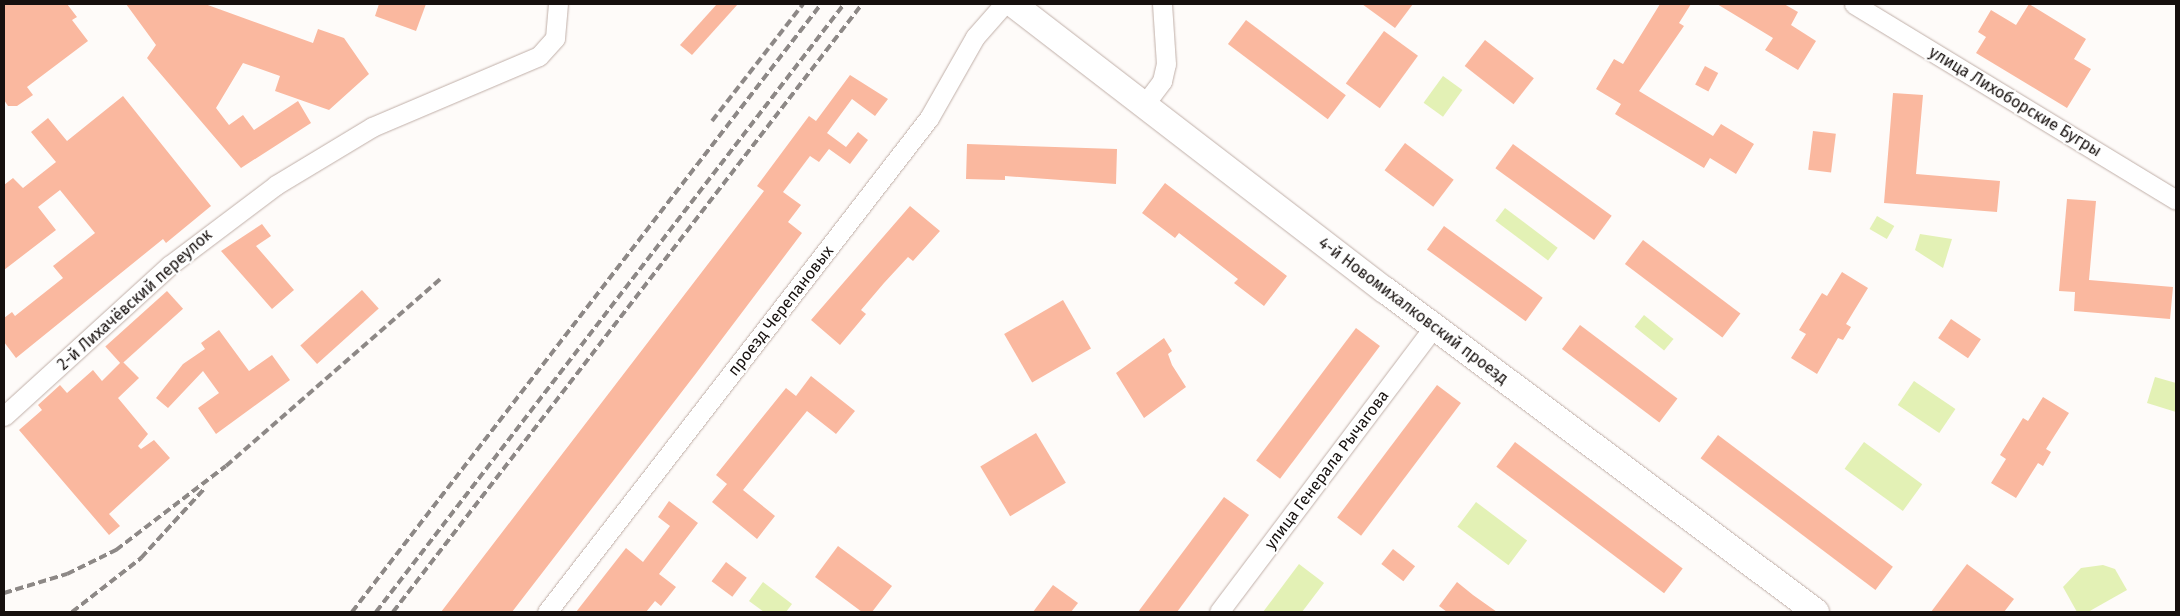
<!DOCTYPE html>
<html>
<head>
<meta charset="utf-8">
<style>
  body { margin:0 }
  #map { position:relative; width:2180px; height:616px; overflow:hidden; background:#fefbf9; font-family:"Fira Sans",sans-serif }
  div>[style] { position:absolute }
  .green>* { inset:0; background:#e3f1b5; transform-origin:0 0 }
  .building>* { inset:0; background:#fab89f; transform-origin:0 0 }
  .roads { filter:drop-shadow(0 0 1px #c0afa8) drop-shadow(0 0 1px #c0afa8) }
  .street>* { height:19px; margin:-9.5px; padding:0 9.5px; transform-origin:9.5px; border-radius:9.5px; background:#fff }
  .secondary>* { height:26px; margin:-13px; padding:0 13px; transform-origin:13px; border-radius:13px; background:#fff }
  .rail>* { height:4px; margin-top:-2px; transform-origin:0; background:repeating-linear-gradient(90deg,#8d8886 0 8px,transparent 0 12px) }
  span { translate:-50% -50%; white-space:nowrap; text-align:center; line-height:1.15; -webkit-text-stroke:4px #fff; paint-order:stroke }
  .street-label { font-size:16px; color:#16100e }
  .frame { position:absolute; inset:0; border:5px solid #16100e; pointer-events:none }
</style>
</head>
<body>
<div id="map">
  <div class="green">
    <div style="left:1443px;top:76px;width:24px;height:33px;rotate:36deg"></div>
    <div style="left:1505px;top:208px;width:66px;height:16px;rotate:37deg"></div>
    <div style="left:1877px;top:216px;width:20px;height:15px;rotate:30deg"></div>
    <div style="clip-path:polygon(1920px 234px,1952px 239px,1943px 268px,1915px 250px)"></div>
    <div style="left:1644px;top:315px;width:38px;height:15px;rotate:39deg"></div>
    <div style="clip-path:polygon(2155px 377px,2176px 383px,2176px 412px,2147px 403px)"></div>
    <div style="left:1914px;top:381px;width:50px;height:29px;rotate:34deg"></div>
    <div style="left:1864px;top:442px;width:72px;height:33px;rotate:36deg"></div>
    <div style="left:1476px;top:502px;width:64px;height:31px;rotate:37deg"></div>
    <div style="clip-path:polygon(1299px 564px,1324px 583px,1302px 612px,1263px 612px)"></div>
    <div style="clip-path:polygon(2103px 565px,2115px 569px,2127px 590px,2088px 612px,2077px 612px,2063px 587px,2081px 568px)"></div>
    <div style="clip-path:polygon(763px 582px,792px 604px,786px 612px,764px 612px,749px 601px)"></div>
  </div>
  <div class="building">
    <div style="clip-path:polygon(4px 4px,67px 4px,77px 17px,72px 20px,88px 41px,27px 87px,33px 95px,17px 106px,8px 106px,4px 100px)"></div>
    <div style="clip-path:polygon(126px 4px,205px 4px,313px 43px,318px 29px,344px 38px,369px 74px,329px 110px,275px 91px,280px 76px,243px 63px,216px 108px,229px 125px,243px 115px,254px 130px,298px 101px,311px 123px,241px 168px,147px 58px,156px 45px)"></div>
    <div style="clip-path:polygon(379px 4px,426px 4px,416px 31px,375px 16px)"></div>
    <div style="clip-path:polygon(717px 4px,738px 4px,692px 55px,680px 45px)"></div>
    <div style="clip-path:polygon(1362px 4px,1413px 4px,1395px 28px)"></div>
    <div style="clip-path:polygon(1660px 4px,1691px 4px,1679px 23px,1684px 26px,1639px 91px,1713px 136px,1721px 124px,1754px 144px,1736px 174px,1710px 158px,1704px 168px,1615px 114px,1621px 104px,1596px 89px,1614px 59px,1623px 64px)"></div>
    <div style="clip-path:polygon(1717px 4px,1784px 4px,1798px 12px,1791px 25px,1816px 41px,1798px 70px,1765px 50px,1773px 38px)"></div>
    <div style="clip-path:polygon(2029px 4px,2086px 39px,2074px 59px,2091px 69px,2067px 108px,1976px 53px,1986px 37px,1978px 32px,1991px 10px,2016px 25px)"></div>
    <div style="left:1246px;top:20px;width:125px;height:30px;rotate:37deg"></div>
    <div style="left:1384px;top:31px;width:42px;height:65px;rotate:36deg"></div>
    <div style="left:1485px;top:40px;width:62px;height:33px;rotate:38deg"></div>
    <div style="left:1705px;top:66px;width:15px;height:21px;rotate:28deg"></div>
    <div style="clip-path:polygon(850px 75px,888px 99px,875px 116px,852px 99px,827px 133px,846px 147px,858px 132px,868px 140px,850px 164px,829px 149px,819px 162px,810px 156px,783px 192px,801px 205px,788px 222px,802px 233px,694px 376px,512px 612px,441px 612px,764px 191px,757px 186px,809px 116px,816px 121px)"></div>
    <div style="clip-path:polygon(1893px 93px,1923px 95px,1916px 174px,2000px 181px,1997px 212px,1884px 203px)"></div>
    <div style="clip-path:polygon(123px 96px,211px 206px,166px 243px,163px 239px,16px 358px,4px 342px,4px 318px,12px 312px,15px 316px,63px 278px,53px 266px,95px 233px,60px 190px,38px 207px,56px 230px,4px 270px,4px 185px,13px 178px,23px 188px,56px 162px,31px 132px,48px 118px,67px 141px)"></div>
    <div style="left:1813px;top:131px;width:23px;height:39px;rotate:7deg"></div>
    <div style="left:1405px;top:143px;width:61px;height:34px;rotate:37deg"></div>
    <div style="clip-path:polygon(967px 144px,1117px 149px,1116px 184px,1005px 176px,1005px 180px,966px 179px)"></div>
    <div style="left:1513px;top:144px;width:122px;height:30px;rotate:36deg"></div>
    <div style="clip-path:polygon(1165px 183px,1287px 276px,1264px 306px,1234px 283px,1238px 279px,1179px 233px,1175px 238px,1142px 213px)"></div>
    <div style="clip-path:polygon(2067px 199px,2096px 201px,2089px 280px,2173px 287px,2170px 319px,2074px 311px,2075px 292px,2059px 291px)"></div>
    <div style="clip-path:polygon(910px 206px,940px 231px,913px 261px,908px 257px,884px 283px,861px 310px,866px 314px,840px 345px,811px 320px)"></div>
    <div style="clip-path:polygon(262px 224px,271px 236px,256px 246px,294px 290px,272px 309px,221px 251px)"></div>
    <div style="left:1444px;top:226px;width:122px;height:29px;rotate:36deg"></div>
    <div style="left:1643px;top:240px;width:122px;height:30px;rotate:37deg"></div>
    <div style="clip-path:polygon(1842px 272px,1868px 288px,1846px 324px,1851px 327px,1843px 340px,1838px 338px,1817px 374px,1791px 358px,1806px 334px,1799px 330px,1822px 293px,1827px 296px)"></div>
    <div style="left:362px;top:290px;width:25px;height:83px;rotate:48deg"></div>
    <div style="left:167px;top:291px;width:24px;height:83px;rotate:48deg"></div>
    <div style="left:1063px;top:300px;width:56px;height:68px;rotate:60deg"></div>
    <div style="left:1951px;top:319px;width:36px;height:23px;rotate:34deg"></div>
    <div style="left:1580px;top:325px;width:122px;height:30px;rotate:37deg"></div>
    <div style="left:1356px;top:328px;width:30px;height:166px;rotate:37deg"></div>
    <div style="clip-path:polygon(219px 330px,249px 371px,272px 355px,290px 380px,216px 434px,198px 408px,219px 393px,203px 371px,168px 408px,156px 398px,183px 364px,205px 349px,201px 343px)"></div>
    <div style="clip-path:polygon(1164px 338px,1172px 351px,1168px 354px,1172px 365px,1186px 387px,1144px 418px,1116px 373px)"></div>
    <div style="clip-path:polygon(122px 361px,139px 378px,118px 398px,148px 434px,138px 446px,141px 449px,154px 440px,170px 458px,109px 514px,120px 526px,109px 535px,19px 430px,42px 410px,38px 405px,60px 385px,67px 393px,93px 370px,102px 381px)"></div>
    <div style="clip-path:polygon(811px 376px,855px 411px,836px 434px,807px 411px,743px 490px,775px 516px,757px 539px,712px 502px,727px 484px,716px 475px,786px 388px,796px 396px)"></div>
    <div style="left:1437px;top:385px;width:30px;height:166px;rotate:37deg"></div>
    <div style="clip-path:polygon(2043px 397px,2069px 413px,2046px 449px,2051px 452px,2043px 466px,2038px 463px,2016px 498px,1991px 483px,2006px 459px,2000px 455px,2023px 418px,2028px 421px)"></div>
    <div style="left:1036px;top:433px;width:58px;height:65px;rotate:59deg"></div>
    <div style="left:1718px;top:435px;width:219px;height:29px;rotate:37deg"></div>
    <div style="left:1515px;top:442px;width:210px;height:31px;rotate:37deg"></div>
    <div style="clip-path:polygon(1224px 497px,1249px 515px,1177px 612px,1138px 612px)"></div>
    <div style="clip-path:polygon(669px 501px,698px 523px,659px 574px,676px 587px,661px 606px,655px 601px,646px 612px,576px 612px,626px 548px,643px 562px,670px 526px,658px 517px)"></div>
    <div style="clip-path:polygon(838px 546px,892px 586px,872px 612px,862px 612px,815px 577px)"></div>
    <div style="left:1393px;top:549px;width:28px;height:19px;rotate:38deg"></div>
    <div style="left:726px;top:562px;width:26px;height:24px;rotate:37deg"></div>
    <div style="clip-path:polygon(1967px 564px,2014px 599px,2004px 612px,1931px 612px)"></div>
    <div style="clip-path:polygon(1457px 582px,1473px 595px,1497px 612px,1447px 612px,1439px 606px)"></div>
    <div style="clip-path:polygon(1053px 585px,1078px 603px,1071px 612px,1033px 612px)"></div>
  </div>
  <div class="roads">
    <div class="street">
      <div style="left:1854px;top:4px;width:377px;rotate:31.3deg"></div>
      <div style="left:1144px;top:105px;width:30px;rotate:-53deg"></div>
      <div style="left:1162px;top:81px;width:17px;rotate:-77deg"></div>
      <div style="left:1166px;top:64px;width:60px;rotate:-93.8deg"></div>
      <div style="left:4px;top:416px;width:224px;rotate:-42.3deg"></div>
      <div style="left:170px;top:265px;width:133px;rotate:-37deg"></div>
      <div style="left:276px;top:185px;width:112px;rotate:-31.1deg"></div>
      <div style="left:372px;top:127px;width:181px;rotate:-23deg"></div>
      <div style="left:539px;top:56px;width:24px;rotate:-48deg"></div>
      <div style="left:555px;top:38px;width:34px;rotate:-85deg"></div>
      <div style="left:547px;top:612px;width:624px;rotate:-52.29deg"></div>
      <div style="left:929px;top:118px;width:93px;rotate:-60.4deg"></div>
      <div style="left:975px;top:37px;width:44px;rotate:-48.7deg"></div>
      <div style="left:1219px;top:612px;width:357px;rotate:-53deg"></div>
    </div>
    <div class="secondary">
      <div style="left:1013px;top:4px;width:469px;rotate:37.6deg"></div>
      <div style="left:1385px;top:290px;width:538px;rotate:36.76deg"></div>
    </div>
  </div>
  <div class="rail">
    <div style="left:712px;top:121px;width:148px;rotate:-52.1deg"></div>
    <div style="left:4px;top:593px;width:66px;rotate:-16.8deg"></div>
    <div style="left:67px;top:574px;width:55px;rotate:-26.1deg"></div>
    <div style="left:116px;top:550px;width:138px;rotate:-37.4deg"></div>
    <div style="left:226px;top:466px;width:284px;rotate:-41.1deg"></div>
    <div style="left:72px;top:612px;width:88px;rotate:-38deg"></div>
    <div style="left:141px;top:558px;width:95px;rotate:-47.6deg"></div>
    <div style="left:352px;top:612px;width:768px;rotate:-52.35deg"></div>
    <div style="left:376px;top:612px;width:767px;rotate:-52.41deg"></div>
    <div style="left:393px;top:612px;width:768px;rotate:-52.35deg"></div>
  </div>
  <div class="street-label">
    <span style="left:2015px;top:102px;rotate:31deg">улица Лихоборские Бугры</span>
    <span style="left:135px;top:300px;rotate:-42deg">2-й Лихачёвский переулок</span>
    <span style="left:781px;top:311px;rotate:-52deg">проезд Черепановых</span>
    <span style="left:1413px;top:311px;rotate:37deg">4-й Новомихалковский проезд</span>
    <span style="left:1327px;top:470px;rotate:-53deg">улица Генерала Рычагова</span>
  </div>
  <div class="frame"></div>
</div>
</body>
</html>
